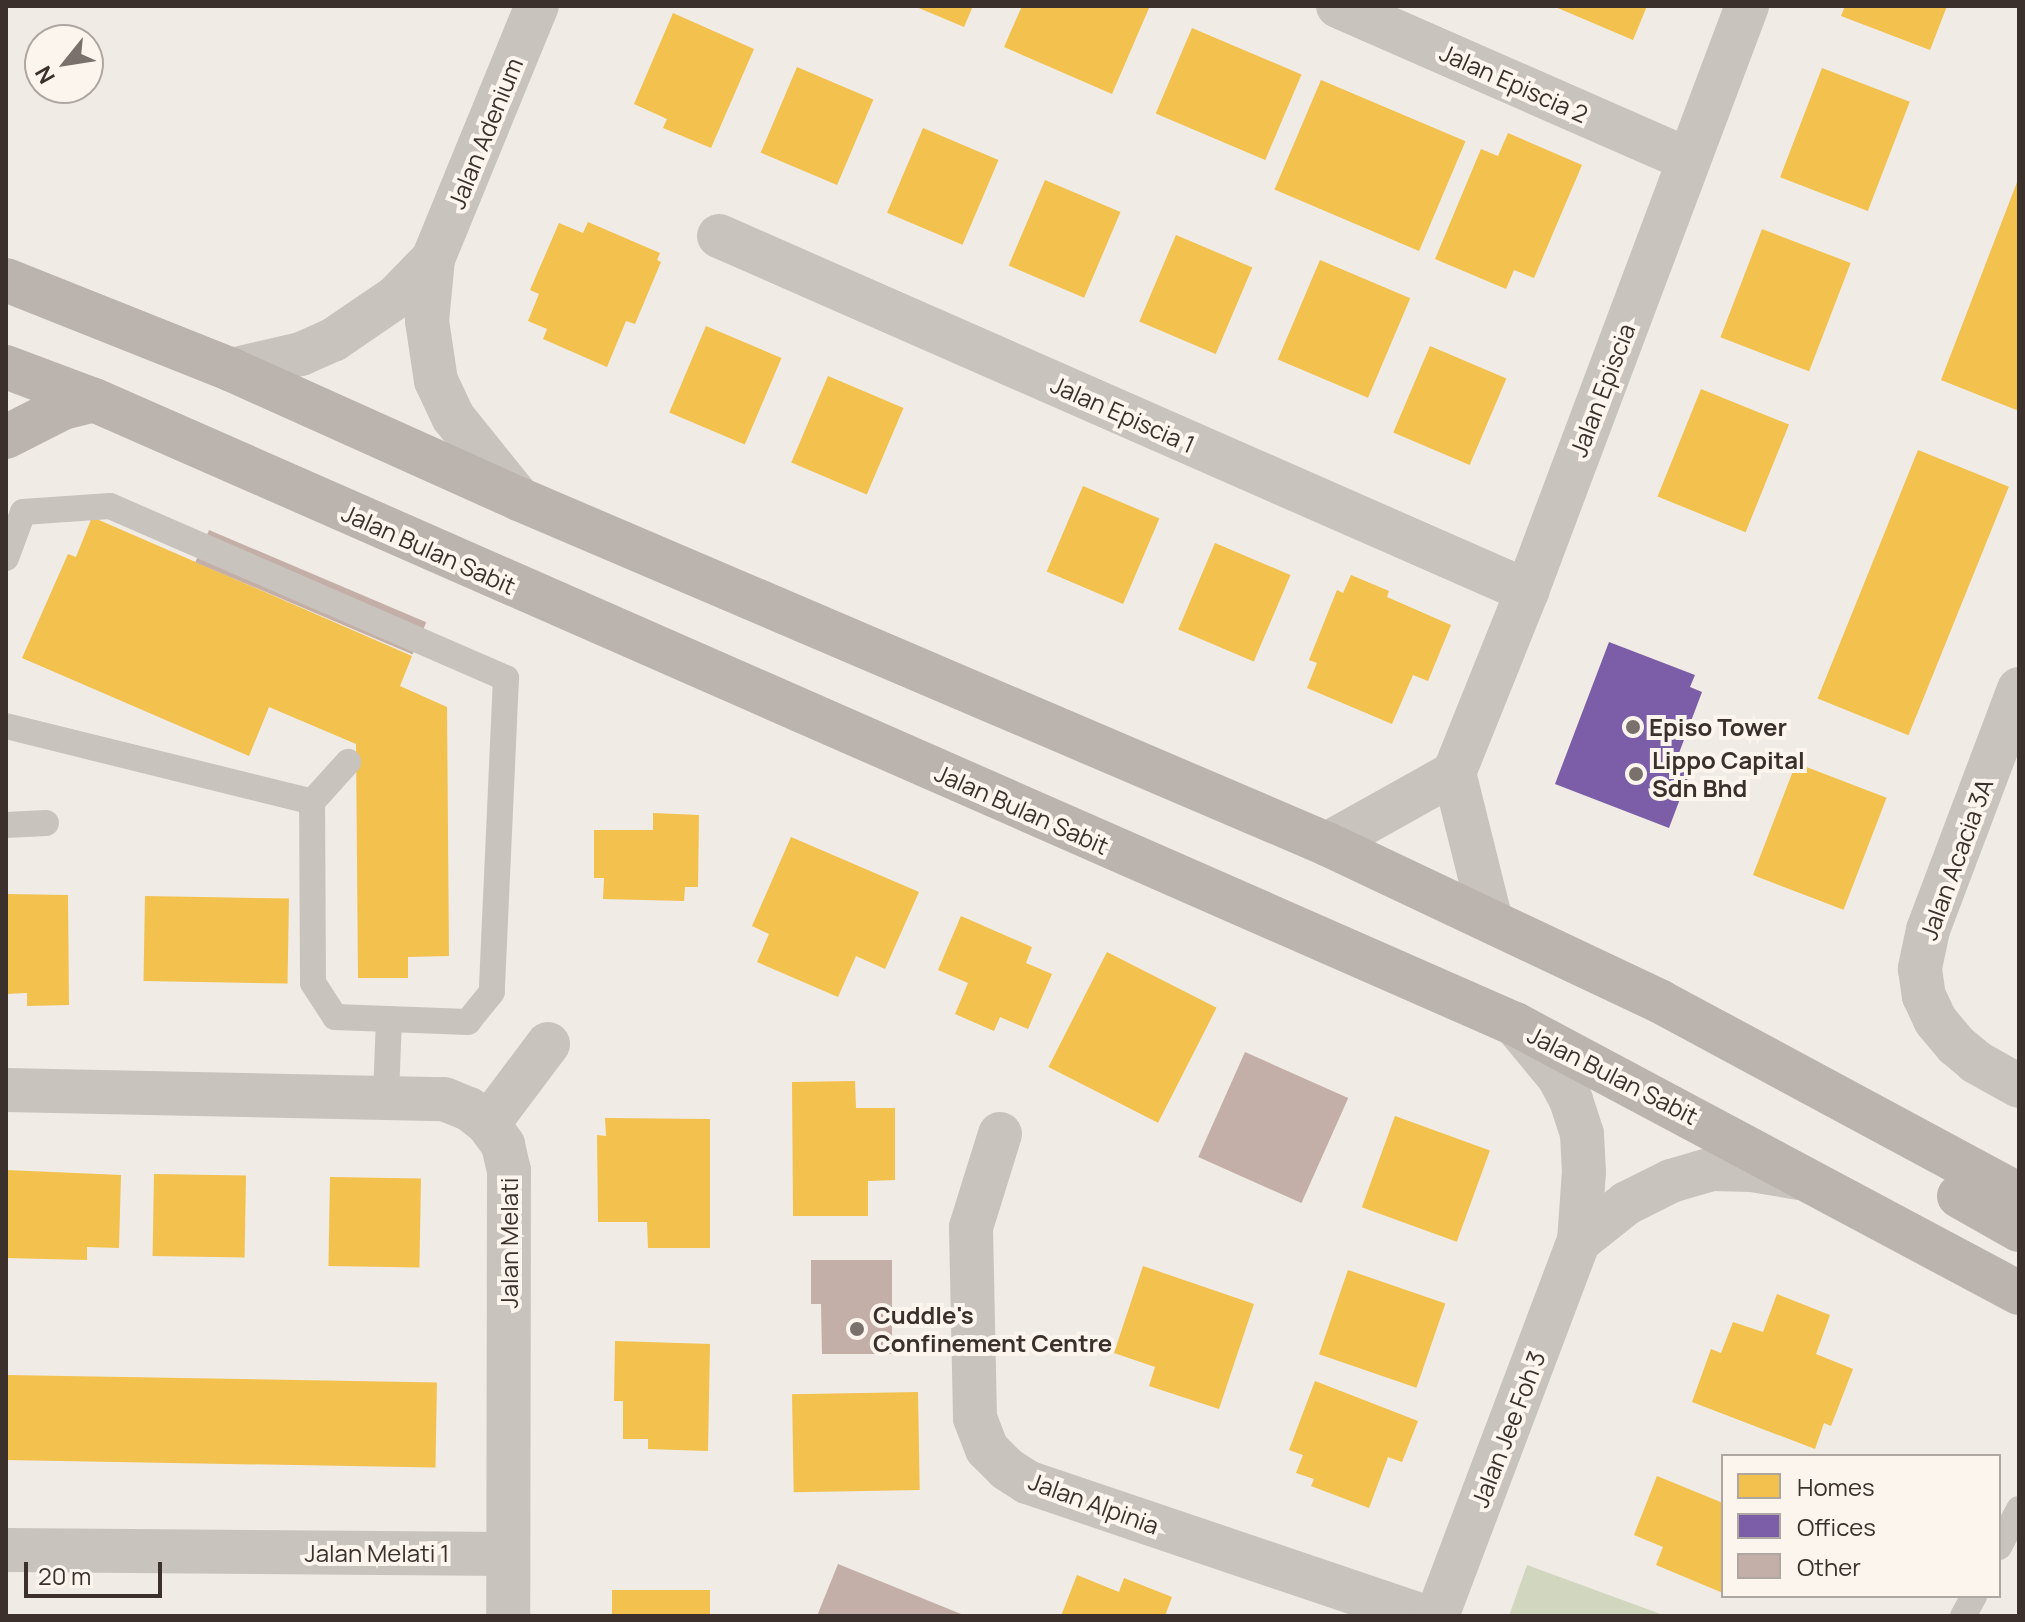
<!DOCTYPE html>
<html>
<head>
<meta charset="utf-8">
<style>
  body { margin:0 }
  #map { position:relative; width:2025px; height:1622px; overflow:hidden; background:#f0ebe5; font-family:Manrope,sans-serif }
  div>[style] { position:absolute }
  .green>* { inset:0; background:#d1d6bf }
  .homes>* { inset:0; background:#f2c14e; transform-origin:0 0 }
  .offices>* { inset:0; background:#7b5ea7 }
  .building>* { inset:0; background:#c3afa7; transform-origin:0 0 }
  .service>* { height:26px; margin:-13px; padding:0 13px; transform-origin:13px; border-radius:13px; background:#c9c3be }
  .minor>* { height:44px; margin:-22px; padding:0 22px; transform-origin:22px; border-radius:22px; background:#c9c3be }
  .secondary>* { height:44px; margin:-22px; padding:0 22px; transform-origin:22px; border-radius:22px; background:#bab3ae }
  .dots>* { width:22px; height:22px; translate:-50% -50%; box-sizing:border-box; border:4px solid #fbf5ee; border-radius:50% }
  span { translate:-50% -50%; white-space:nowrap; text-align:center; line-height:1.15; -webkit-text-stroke:8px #fbf5ee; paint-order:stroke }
  .street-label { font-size:24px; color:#3b302b }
  .poi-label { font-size:24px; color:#3b302b; font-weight:700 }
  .left { translate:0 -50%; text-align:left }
  .frame { position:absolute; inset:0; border:8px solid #3b302b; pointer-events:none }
  .legend { position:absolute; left:1721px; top:1454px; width:280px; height:144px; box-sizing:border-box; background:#fbf5ee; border:2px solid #aea6a0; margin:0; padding:10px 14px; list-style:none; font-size:24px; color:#3b302b }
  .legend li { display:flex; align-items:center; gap:16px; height:40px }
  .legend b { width:40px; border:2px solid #aea6a0 }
  .north { position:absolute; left:24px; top:24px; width:80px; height:80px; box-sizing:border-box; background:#fbf5ee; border:2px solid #aea6a0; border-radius:50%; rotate:240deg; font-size:22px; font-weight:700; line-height:32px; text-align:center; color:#3b302b }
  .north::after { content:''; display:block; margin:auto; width:28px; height:36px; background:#7a716c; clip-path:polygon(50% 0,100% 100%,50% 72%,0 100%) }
  .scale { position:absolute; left:24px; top:1562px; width:138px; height:36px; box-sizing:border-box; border:4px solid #3b302b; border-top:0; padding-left:10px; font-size:24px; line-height:28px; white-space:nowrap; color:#3b302b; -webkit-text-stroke:6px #fbf5ee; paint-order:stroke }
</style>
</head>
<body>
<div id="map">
  <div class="green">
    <div style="clip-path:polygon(1527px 1565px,1666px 1616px,1509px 1616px)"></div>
  </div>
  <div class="homes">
    <div style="clip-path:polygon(914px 6px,973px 6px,964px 27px)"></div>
    <div style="clip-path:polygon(1022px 6px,1144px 6px,1149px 8px,1112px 94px,1004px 47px)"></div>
    <div style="clip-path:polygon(1553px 6px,1647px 6px,1633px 40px)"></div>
    <div style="clip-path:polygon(1845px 6px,1947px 6px,1930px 50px,1841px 16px)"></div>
    <div style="clip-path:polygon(673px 13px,754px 49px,711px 148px,663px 128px,667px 119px,634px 104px)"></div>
    <div style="left:1192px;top:28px;width:119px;height:93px;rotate:23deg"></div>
    <div style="left:797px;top:67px;width:83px;height:93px;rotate:23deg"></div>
    <div style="left:1822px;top:68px;width:94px;height:117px;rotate:21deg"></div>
    <div style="left:1321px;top:80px;width:157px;height:119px;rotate:23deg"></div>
    <div style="left:923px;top:128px;width:82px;height:92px;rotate:23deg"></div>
    <div style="clip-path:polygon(1508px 133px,1582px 165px,1534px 278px,1514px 270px,1506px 289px,1435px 259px,1481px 149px,1498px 156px)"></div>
    <div style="clip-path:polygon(2019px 177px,2019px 411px,1941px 380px)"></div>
    <div style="left:1045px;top:180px;width:82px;height:93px;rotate:23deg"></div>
    <div style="clip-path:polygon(588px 222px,660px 253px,657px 260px,661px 262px,635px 324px,626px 321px,607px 367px,543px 339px,547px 329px,528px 321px,539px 294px,530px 290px,559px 223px,583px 233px)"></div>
    <div style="left:1762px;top:229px;width:95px;height:116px;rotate:21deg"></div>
    <div style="left:1176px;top:235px;width:83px;height:94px;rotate:23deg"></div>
    <div style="left:1320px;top:260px;width:98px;height:108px;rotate:23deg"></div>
    <div style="left:706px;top:326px;width:82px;height:94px;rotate:23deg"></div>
    <div style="left:1430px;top:346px;width:83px;height:94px;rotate:23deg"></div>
    <div style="left:828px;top:376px;width:82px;height:94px;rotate:23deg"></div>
    <div style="left:1701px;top:389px;width:95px;height:116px;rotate:22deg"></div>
    <div style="left:1918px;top:450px;width:98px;height:268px;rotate:22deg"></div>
    <div style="left:1083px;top:486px;width:83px;height:93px;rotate:23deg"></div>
    <div style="clip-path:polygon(92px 517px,412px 656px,400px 686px,447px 707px,449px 956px,408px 957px,408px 978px,358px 978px,356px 744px,269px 707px,249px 756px,22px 658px,68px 554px,76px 557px)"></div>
    <div style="left:1215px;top:543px;width:82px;height:94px;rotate:23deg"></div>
    <div style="clip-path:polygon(1351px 575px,1389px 591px,1387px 597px,1451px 625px,1428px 681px,1413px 675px,1392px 724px,1307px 688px,1317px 663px,1309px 660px,1337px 590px,1343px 593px)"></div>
    <div style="left:1796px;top:763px;width:97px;height:120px;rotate:21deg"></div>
    <div style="clip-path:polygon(653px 813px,699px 815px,698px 887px,685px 887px,684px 901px,603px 899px,604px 878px,594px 878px,594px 830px,653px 830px)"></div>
    <div style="clip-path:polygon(791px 837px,919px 892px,885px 969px,856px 956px,838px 997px,757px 962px,769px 934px,752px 926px)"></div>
    <div style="clip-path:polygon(6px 894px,68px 895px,69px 1005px,27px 1006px,27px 993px,6px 994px)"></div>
    <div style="left:145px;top:896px;width:144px;height:85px;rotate:1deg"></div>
    <div style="clip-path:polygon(961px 916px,1032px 947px,1026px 963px,1052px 974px,1028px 1029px,1000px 1017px,994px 1031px,955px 1014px,968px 983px,938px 970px)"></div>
    <div style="left:1107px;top:952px;width:123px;height:129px;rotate:27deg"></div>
    <div style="clip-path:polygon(855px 1081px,856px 1108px,895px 1108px,895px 1180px,868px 1181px,868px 1216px,793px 1216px,792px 1082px)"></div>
    <div style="left:1395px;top:1116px;width:101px;height:97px;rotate:20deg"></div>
    <div style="clip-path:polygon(605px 1118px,710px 1119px,710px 1248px,648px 1248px,647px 1222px,598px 1222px,597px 1135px,606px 1136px)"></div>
    <div style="clip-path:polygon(6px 1170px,121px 1175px,119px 1248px,87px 1247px,87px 1260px,6px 1258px)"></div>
    <div style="left:154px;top:1174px;width:92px;height:82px;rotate:1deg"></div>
    <div style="left:330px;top:1177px;width:91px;height:89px;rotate:1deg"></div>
    <div style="clip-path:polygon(1143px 1266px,1254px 1304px,1219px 1409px,1149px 1386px,1155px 1367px,1114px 1353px)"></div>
    <div style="left:1348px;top:1270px;width:103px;height:89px;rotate:19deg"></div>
    <div style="clip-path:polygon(1777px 1294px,1830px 1315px,1816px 1354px,1853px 1369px,1831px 1426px,1824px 1423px,1815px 1449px,1692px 1402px,1711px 1349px,1721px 1353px,1733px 1322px,1763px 1332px)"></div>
    <div style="clip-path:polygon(615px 1341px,710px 1344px,708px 1451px,648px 1449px,648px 1439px,623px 1439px,623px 1401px,614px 1401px)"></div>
    <div style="left:6px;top:1375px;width:431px;height:85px;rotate:1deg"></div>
    <div style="clip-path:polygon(1315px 1381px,1418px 1421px,1402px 1462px,1388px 1457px,1369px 1508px,1311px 1486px,1314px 1479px,1296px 1473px,1303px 1455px,1289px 1450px)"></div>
    <div style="left:918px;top:1392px;width:98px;height:126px;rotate:89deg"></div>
    <div style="clip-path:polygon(1657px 1476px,1723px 1503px,1723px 1593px,1656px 1565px,1663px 1547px,1634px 1535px)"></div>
    <div style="clip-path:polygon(1077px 1575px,1119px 1592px,1124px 1578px,1172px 1597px,1165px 1616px,1061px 1616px)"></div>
    <div style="left:710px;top:1590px;width:26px;height:98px;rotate:90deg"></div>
  </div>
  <div class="offices">
    <div style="clip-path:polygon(1609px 642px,1695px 675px,1690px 687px,1702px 692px,1676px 761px,1692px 767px,1669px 828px,1555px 784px)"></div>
  </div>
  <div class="building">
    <div style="left:209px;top:530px;width:236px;height:35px;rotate:23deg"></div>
    <div style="left:1245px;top:1052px;width:113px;height:115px;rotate:24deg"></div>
    <div style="clip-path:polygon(811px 1260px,892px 1260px,892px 1354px,822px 1354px,821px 1304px,811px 1304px)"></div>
    <div style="clip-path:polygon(838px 1564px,966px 1616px,817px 1616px)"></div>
  </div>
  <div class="service">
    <div style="left:6px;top:558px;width:49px;rotate:-69.7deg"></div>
    <div style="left:23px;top:512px;width:87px;rotate:-3.9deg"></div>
    <div style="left:110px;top:506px;width:432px;rotate:23.5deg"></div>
    <div style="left:506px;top:678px;width:314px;rotate:92.6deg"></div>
    <div style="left:492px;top:992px;width:38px;rotate:129deg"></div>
    <div style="left:468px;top:1022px;width:133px;rotate:-177.8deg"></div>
    <div style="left:335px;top:1017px;width:40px;rotate:-122.9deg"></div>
    <div style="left:313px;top:983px;width:181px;rotate:-90.3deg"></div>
    <div style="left:312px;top:802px;width:54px;rotate:-48deg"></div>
    <div style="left:6px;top:726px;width:315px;rotate:13.9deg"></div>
    <div style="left:6px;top:825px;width:40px;rotate:-2.9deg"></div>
    <div style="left:386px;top:1096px;width:77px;rotate:-87.8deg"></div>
    <div style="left:1999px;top:1547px;width:43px;rotate:-62.2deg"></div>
    <div style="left:1963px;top:1616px;width:23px;rotate:-61deg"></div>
  </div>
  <div class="minor">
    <div style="left:1338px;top:6px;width:383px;rotate:23.7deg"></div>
    <div style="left:719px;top:236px;width:883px;rotate:23.72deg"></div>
    <div style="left:232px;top:370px;width:71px;rotate:-13.1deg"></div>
    <div style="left:301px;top:354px;width:35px;rotate:-24deg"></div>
    <div style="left:333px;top:340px;width:76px;rotate:-34.3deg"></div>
    <div style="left:396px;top:297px;width:53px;rotate:-45.8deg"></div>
    <div style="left:519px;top:499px;width:105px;rotate:-128.8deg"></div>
    <div style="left:453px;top:417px;width:40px;rotate:-115deg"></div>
    <div style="left:436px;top:381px;width:61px;rotate:-98.5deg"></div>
    <div style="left:427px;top:321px;width:62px;rotate:-84.5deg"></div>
    <div style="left:433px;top:259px;width:274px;rotate:-67.7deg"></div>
    <div style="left:2019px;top:689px;width:258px;rotate:110.7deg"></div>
    <div style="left:1928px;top:930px;width:40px;rotate:102deg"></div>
    <div style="left:1920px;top:969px;width:27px;rotate:82deg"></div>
    <div style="left:1924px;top:996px;width:26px;rotate:65deg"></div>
    <div style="left:1935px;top:1020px;width:33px;rotate:50deg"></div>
    <div style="left:1956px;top:1045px;width:26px;rotate:40deg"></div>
    <div style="left:1976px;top:1062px;width:49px;rotate:29.2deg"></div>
    <div style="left:1327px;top:844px;width:145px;rotate:-29.2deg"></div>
    <div style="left:1491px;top:921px;width:153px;rotate:-104deg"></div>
    <div style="left:1454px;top:773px;width:196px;rotate:-68.1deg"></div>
    <div style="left:1527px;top:591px;width:625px;rotate:-69.39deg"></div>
    <div style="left:6px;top:1090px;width:438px;rotate:1.2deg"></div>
    <div style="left:444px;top:1099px;width:27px;rotate:22deg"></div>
    <div style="left:469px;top:1109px;width:24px;rotate:38deg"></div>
    <div style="left:488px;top:1124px;width:26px;rotate:54deg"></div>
    <div style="left:503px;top:1145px;width:26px;rotate:77deg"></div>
    <div style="left:509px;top:1170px;width:446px;rotate:90.1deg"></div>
    <div style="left:488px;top:1124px;width:100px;rotate:-53.1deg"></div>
    <div style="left:1000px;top:1134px;width:97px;rotate:107.3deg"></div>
    <div style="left:971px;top:1227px;width:191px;rotate:88.8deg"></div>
    <div style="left:975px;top:1418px;width:33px;rotate:69deg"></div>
    <div style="left:987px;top:1449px;width:28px;rotate:45deg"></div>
    <div style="left:1007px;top:1469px;width:24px;rotate:33deg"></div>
    <div style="left:1027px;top:1482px;width:418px;rotate:18.7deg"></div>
    <div style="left:1579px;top:1241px;width:61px;rotate:-38.4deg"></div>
    <div style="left:1627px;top:1203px;width:49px;rotate:-26.6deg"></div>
    <div style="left:1671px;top:1181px;width:43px;rotate:-16.3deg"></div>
    <div style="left:1712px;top:1169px;width:40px;rotate:1.4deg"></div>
    <div style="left:1752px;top:1170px;width:48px;rotate:9.7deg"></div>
    <div style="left:6px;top:1550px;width:502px;rotate:0.46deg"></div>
    <div style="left:1437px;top:1616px;width:401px;rotate:-69.3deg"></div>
    <div style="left:1579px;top:1241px;width:69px;rotate:-85.9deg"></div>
    <div style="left:1584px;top:1172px;width:38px;rotate:-93deg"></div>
    <div style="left:1582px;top:1134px;width:36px;rotate:-108deg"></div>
    <div style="left:1571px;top:1100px;width:27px;rotate:-118deg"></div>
    <div style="left:1558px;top:1076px;width:67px;rotate:-129.6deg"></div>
  </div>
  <div class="secondary">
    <div style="left:6px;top:280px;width:243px;rotate:21.7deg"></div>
    <div style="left:232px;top:370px;width:315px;rotate:24.2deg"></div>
    <div style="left:519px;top:499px;width:879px;rotate:23.12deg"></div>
    <div style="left:1327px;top:844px;width:369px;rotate:25.3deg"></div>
    <div style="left:1661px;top:1002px;width:407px;rotate:28.3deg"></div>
    <div style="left:6px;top:367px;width:94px;rotate:20.6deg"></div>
    <div style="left:94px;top:400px;width:1552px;rotate:23.71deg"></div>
    <div style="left:1515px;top:1024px;width:571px;rotate:28.09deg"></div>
    <div style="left:6px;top:437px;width:64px;rotate:-27deg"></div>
    <div style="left:63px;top:408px;width:32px;rotate:-14deg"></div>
    <div style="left:1959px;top:1196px;width:69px;rotate:29.5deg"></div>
  </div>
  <div class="dots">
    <div style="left:1633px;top:727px;background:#7a716c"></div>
    <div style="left:1636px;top:774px;background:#7a716c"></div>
    <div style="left:857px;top:1329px;background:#7a716c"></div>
  </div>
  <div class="street-label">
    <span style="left:1514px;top:83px;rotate:24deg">Jalan Episcia 2</span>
    <span style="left:485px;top:133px;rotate:-68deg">Jalan Adenium</span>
    <span style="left:1602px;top:390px;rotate:-69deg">Jalan Episcia</span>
    <span style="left:1123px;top:414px;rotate:24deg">Jalan Episcia 1</span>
    <span style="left:429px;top:549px;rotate:24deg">Jalan Bulan Sabit</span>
    <span style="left:1022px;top:809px;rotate:24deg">Jalan Bulan Sabit</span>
    <span style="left:1956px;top:859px;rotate:-70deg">Jalan Acacia 3A</span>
    <span style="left:1613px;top:1075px;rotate:27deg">Jalan Bulan Sabit</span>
    <span style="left:509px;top:1243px;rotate:-90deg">Jalan Melati</span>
    <span style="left:1508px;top:1429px;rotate:-69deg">Jalan Jee Foh 3</span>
    <span style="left:1094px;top:1503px;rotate:20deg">Jalan Alpinia</span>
    <span style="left:377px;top:1553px">Jalan Melati 1</span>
  </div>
  <div class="poi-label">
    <span class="left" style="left:1649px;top:727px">Episo Tower</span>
    <span class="left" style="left:1652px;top:774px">Lippo Capital<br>Sdn Bhd</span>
    <span class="left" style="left:873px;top:1329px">Cuddle's<br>Confinement Centre</span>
  </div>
  <div class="frame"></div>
  <ul class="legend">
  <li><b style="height:22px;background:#f2c14e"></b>Homes</li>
  <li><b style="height:22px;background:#7b5ea7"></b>Offices</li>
  <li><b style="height:22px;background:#c3afa7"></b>Other</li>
  </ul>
  <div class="north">N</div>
  <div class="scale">20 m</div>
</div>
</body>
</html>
